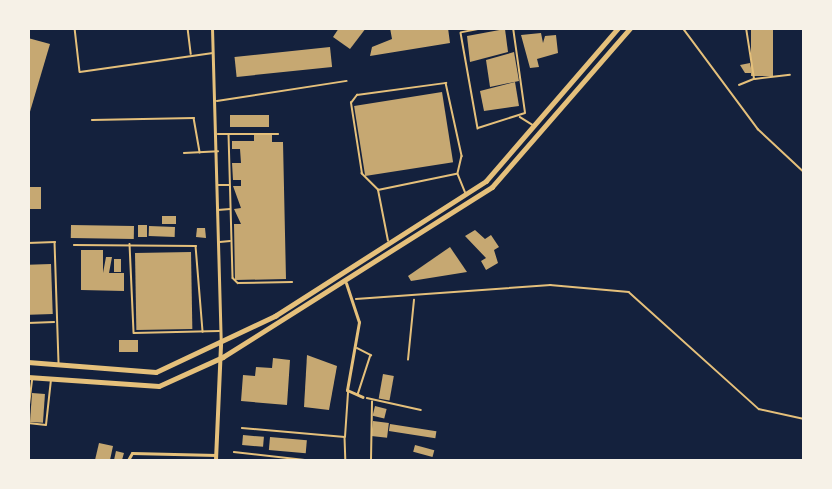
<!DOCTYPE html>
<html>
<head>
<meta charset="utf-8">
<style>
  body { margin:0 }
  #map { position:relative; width:832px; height:489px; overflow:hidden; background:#14213d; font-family:Barlow,sans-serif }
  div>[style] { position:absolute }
  .building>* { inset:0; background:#c6a872; transform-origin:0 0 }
  .path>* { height:1.5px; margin:-0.75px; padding:0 0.75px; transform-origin:0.75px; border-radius:0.75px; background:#e5c07b }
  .service>* { height:1.5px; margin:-0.75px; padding:0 0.75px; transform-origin:0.75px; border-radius:0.75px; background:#e5c07b }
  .minor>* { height:3px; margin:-1.5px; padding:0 1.5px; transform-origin:1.5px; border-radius:1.5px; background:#e5c07b }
  .tertiary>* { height:4px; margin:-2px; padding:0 2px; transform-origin:2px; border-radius:2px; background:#e5c07b }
  .primary>* { height:4.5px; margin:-2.25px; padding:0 2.25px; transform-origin:2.25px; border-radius:2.25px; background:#e5c07b }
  span { translate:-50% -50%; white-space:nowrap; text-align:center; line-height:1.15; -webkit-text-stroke:6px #f6f1e7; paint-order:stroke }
  .frame { position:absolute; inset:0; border:30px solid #f6f1e7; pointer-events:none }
</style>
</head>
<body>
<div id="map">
  <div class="building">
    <div style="clip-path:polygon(339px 28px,366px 28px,350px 49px,333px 37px)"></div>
    <div style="clip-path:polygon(390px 28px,448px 28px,450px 43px,370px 56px,372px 47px,392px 39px)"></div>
    <div style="left:751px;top:28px;width:22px;height:48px"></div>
    <div style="clip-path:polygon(505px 29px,508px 52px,470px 62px,467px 36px)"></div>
    <div style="clip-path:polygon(541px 33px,543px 43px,545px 36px,556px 35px,558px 53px,537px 59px,539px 67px,530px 68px,521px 35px)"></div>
    <div style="clip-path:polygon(28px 38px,50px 44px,29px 115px,28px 115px)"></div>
    <div style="left:330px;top:47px;width:20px;height:96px;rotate:84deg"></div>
    <div style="clip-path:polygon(514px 52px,519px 81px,490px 87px,486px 60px)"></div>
    <div style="clip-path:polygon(750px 63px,752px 73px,745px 73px,740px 65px)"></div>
    <div style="clip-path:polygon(515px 82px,519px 106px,484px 111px,480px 91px)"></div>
    <div style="left:442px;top:92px;width:71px;height:89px;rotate:81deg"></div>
    <div style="left:269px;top:115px;width:12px;height:39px;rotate:90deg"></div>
    <div style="clip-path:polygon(254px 135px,272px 135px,272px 142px,283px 142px,286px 279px,235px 280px,234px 224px,241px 224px,234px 209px,241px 208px,233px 186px,241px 186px,241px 180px,233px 180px,232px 163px,241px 163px,240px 149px,232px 149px,232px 141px,254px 141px)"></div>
    <div style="left:28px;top:187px;width:13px;height:22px"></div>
    <div style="left:162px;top:216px;width:14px;height:8px"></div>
    <div style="left:71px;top:225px;width:63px;height:13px;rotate:1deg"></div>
    <div style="left:138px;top:225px;width:9px;height:12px"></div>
    <div style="left:149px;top:226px;width:26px;height:10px;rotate:2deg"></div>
    <div style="clip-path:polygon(197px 228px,205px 228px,206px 238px,196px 237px)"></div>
    <div style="clip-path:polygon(475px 230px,485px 239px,491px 235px,499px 247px,494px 250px,498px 263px,486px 270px,481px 261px,486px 258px,465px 236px)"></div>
    <div style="clip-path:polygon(450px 247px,467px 272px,411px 281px,408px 276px)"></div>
    <div style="clip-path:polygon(81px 250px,103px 250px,103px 273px,106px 257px,112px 257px,109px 273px,124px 273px,124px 291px,81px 290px)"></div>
    <div style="left:191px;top:252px;width:77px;height:56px;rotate:89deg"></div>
    <div style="left:114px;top:259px;width:7px;height:13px"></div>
    <div style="left:51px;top:264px;width:50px;height:23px;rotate:88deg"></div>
    <div style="left:119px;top:340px;width:19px;height:12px"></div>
    <div style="clip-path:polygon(307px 355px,337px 366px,329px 410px,304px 407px)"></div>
    <div style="clip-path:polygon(273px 358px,290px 360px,287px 405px,241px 401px,243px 375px,255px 376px,256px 367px,272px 368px)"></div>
    <div style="left:383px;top:374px;width:11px;height:25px;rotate:10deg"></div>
    <div style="left:32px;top:393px;width:13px;height:29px;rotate:4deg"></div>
    <div style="left:375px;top:406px;width:12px;height:10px;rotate:14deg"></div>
    <div style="left:373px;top:421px;width:16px;height:15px;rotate:7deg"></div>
    <div style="left:390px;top:424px;width:47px;height:7px;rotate:9deg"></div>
    <div style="left:243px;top:435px;width:21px;height:10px;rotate:5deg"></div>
    <div style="left:270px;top:437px;width:37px;height:13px;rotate:5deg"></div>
    <div style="clip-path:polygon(99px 443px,113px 446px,110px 460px,95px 460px)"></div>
    <div style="left:415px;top:445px;width:20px;height:7px;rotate:15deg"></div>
    <div style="clip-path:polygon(116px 451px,124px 453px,122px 460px,114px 460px)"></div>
  </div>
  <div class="path">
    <div style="left:356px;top:299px;width:195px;rotate:-4.1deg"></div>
    <div style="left:550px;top:285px;width:79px;rotate:5.1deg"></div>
    <div style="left:629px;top:292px;width:175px;rotate:42deg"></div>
    <div style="left:759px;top:409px;width:46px;rotate:12.5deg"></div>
    <div style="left:408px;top:360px;width:60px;rotate:-84.3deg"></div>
    <div style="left:367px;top:398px;width:55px;rotate:12.5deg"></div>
    <div style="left:371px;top:460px;width:58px;rotate:-89deg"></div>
  </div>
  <div class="service">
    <div style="left:75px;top:28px;width:44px;rotate:83.5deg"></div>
    <div style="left:80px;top:72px;width:134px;rotate:-8.1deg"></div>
    <div style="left:188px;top:28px;width:26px;rotate:83deg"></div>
    <div style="left:486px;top:28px;width:25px;rotate:169deg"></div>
    <div style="left:461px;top:33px;width:97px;rotate:79.9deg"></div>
    <div style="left:478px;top:128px;width:49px;rotate:-17.7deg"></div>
    <div style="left:525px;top:113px;width:86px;rotate:-98deg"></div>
    <div style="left:683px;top:28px;width:126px;rotate:53.4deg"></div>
    <div style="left:758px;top:129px;width:63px;rotate:43.1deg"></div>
    <div style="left:755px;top:79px;width:35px;rotate:-7deg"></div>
    <div style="left:739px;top:85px;width:16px;rotate:-22deg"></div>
    <div style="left:754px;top:79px;width:52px;rotate:-98.9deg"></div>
    <div style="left:217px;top:101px;width:131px;rotate:-8.8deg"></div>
    <div style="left:520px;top:117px;width:15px;rotate:32deg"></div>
    <div style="left:92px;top:120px;width:102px;rotate:-1.1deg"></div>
    <div style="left:194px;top:118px;width:35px;rotate:80deg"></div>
    <div style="left:218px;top:134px;width:60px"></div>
    <div style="left:229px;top:134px;width:144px;rotate:88.4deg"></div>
    <div style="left:233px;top:278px;width:7px;rotate:45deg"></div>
    <div style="left:238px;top:283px;width:54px;rotate:-1.1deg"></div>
    <div style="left:184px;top:153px;width:34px;rotate:-3deg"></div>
    <div style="left:218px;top:185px;width:11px"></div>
    <div style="left:378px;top:190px;width:80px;rotate:-11.6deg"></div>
    <div style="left:218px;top:210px;width:12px;rotate:-5deg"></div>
    <div style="left:388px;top:241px;width:52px;rotate:-101.1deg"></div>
    <div style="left:378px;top:190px;width:23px;rotate:-135deg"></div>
    <div style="left:362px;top:174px;width:72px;rotate:-98.8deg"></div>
    <div style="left:351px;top:103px;width:10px;rotate:-53deg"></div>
    <div style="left:357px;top:95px;width:90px;rotate:-7.7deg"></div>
    <div style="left:446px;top:83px;width:75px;rotate:77.6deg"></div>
    <div style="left:462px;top:156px;width:18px;rotate:103deg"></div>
    <div style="left:458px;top:174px;width:22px;rotate:68deg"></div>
    <div style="left:220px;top:242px;width:10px;rotate:-6deg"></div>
    <div style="left:28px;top:243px;width:27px;rotate:-2deg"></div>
    <div style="left:55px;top:242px;width:122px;rotate:88.1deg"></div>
    <div style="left:130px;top:244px;width:89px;rotate:87.4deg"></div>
    <div style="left:134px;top:333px;width:85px;rotate:-1.3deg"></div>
    <div style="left:74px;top:245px;width:122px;rotate:0.5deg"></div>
    <div style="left:196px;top:246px;width:86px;rotate:85.3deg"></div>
    <div style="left:28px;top:323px;width:26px;rotate:-2deg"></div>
    <div style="left:357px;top:348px;width:16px;rotate:27deg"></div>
    <div style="left:371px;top:355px;width:42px;rotate:108deg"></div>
    <div style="left:28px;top:413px;width:35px;rotate:-83deg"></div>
    <div style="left:28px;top:423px;width:18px;rotate:6deg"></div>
    <div style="left:46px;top:425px;width:45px;rotate:-83.7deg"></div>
    <div style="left:242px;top:428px;width:103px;rotate:5deg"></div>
    <div style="left:345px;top:437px;width:44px;rotate:-86.1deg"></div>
    <div style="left:345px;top:437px;width:23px;rotate:88deg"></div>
    <div style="left:234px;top:452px;width:71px;rotate:6.4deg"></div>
  </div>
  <div class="minor">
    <div style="left:212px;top:28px;width:315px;rotate:88.4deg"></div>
    <div style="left:346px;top:283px;width:41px;rotate:71.6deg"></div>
    <div style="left:359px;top:322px;width:69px;rotate:100deg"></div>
    <div style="left:347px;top:390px;width:17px;rotate:24deg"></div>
    <div style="left:128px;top:460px;width:8px;rotate:-60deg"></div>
    <div style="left:132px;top:453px;width:84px;rotate:1.4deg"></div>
  </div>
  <div class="tertiary">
    <div style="left:216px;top:460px;width:116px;rotate:-87.5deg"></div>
  </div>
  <div class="primary">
    <div style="left:28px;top:362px;width:128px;rotate:4.5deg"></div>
    <div style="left:156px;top:372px;width:132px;rotate:-25.2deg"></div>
    <div style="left:275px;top:316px;width:250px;rotate:-32.6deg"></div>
    <div style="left:486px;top:181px;width:202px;rotate:-49.2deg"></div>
    <div style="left:28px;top:377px;width:131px;rotate:3.9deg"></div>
    <div style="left:159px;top:386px;width:70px;rotate:-24.4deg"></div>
    <div style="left:223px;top:357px;width:318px;rotate:-32.3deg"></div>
    <div style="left:492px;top:187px;width:211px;rotate:-49deg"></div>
  </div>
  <div class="frame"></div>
</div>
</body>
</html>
